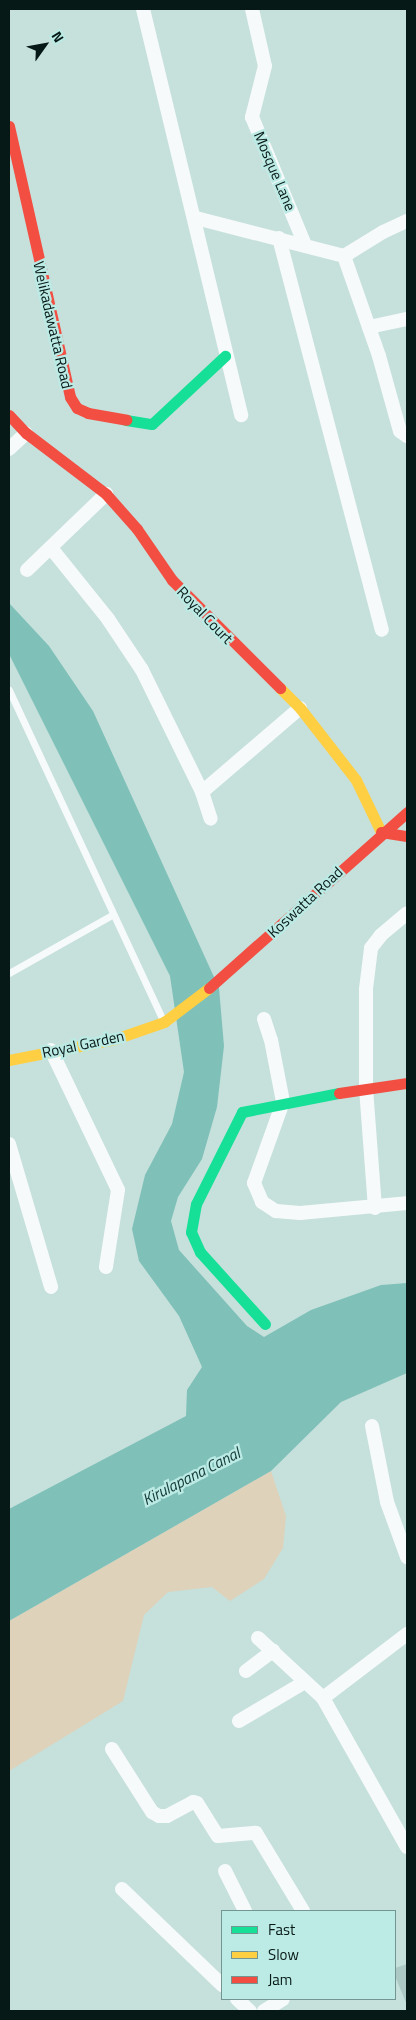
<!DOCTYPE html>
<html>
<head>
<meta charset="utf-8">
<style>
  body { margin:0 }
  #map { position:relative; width:416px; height:2020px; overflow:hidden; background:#c6e0dc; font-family:"Titillium Web",sans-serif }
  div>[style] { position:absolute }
  .green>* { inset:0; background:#ded2ba }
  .water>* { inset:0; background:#7fc0b8 }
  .building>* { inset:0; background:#adc9c5 }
  .lane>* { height:7px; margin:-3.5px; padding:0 3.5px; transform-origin:3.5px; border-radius:3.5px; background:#f6fafa }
  .street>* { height:14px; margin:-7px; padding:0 7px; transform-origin:7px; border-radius:7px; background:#f6fafa }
  .fast>* { height:11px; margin:-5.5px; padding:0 5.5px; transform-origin:5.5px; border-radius:5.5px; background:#16e098 }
  .slow>* { height:11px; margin:-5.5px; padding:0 5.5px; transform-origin:5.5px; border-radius:5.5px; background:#ffcf43 }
  .jam>* { height:11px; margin:-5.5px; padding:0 5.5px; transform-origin:5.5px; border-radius:5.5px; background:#f24e42 }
  span { translate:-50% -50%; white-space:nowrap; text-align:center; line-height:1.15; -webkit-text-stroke:4.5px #bceae4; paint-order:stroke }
  .street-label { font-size:15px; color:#071917 }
  .water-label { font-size:16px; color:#133a37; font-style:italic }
  .frame { position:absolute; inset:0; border:10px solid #071917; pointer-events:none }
  .legend { position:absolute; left:221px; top:1910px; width:175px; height:90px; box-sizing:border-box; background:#bceae4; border:1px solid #749692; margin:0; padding:6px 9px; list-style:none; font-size:15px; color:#071917 }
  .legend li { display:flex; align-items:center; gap:10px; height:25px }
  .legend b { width:25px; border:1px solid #749692 }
  .north { position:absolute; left:20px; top:20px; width:50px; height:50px; -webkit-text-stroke:4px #bceae4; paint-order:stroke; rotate:58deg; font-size:14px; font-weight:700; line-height:20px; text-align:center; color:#071917 }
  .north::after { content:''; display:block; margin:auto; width:18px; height:22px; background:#071917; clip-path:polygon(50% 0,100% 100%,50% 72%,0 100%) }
</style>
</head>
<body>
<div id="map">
  <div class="green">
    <div style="clip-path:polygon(271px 1471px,286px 1516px,283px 1548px,264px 1579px,230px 1601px,212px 1587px,168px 1592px,144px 1615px,123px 1701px,9px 1771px,9px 1621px)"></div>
  </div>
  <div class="water">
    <div style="clip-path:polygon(9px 603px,49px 646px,93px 711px,219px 988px,224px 1046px,217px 1107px,202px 1159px,178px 1197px,171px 1221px,179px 1250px,247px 1326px,264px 1337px,311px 1310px,381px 1285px,407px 1283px,407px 1373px,341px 1402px,271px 1471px,9px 1621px,9px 1509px,186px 1416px,187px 1390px,202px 1367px,179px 1316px,139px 1261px,132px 1229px,145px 1175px,172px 1124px,184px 1072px,170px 976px,9px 654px)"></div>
  </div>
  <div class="building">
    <div style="clip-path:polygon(407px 1964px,407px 2005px,395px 1976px,395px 1968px)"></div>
  </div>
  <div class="lane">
    <div style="left:9px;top:690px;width:364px;rotate:65deg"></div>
    <div style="left:9px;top:973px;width:118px;rotate:-29.4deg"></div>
  </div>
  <div class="street">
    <div style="left:143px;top:9px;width:418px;rotate:76.4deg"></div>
    <div style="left:252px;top:9px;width:58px;rotate:77.2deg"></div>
    <div style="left:265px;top:66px;width:53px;rotate:104.3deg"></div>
    <div style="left:252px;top:117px;width:139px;rotate:67.5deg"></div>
    <div style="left:196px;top:218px;width:153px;rotate:14.4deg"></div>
    <div style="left:344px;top:256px;width:106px;rotate:70.7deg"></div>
    <div style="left:379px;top:356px;width:78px;rotate:74.4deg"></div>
    <div style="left:400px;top:431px;width:9px;rotate:36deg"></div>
    <div style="left:279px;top:238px;width:405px;rotate:75.3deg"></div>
    <div style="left:344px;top:256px;width:46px;rotate:-31.6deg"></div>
    <div style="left:383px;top:232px;width:26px;rotate:-25deg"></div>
    <div style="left:369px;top:327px;width:39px;rotate:-12deg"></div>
    <div style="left:9px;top:449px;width:23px;rotate:-43deg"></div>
    <div style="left:51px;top:548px;width:91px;rotate:51.2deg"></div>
    <div style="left:108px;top:619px;width:61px;rotate:56.3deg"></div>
    <div style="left:142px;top:670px;width:136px;rotate:63.8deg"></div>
    <div style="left:202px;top:792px;width:28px;rotate:72deg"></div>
    <div style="left:27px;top:570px;width:110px;rotate:-43.9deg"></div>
    <div style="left:202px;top:792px;width:129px;rotate:-40.6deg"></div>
    <div style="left:264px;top:1019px;width:22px;rotate:72deg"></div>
    <div style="left:271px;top:1040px;width:63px;rotate:79deg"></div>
    <div style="left:283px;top:1102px;width:86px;rotate:109.7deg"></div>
    <div style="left:254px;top:1183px;width:21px;rotate:67deg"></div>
    <div style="left:262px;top:1202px;width:17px;rotate:33deg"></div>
    <div style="left:276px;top:1211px;width:24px;rotate:5deg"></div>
    <div style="left:300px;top:1213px;width:107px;rotate:-5.3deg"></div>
    <div style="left:51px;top:1050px;width:155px;rotate:64.4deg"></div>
    <div style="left:118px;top:1190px;width:78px;rotate:98.9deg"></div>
    <div style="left:9px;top:1144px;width:149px;rotate:73.6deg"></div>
    <div style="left:375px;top:1208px;width:121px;rotate:-94.3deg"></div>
    <div style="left:366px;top:1087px;width:98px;rotate:-90deg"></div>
    <div style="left:366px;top:989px;width:41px;rotate:-83deg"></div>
    <div style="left:371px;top:948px;width:16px;rotate:-52deg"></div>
    <div style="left:381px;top:935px;width:34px;rotate:-40deg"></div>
    <div style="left:372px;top:1426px;width:77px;rotate:78.8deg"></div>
    <div style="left:387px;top:1502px;width:59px;rotate:70deg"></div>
    <div style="left:258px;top:1638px;width:88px;rotate:42.7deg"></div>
    <div style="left:323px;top:1698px;width:171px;rotate:60.6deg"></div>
    <div style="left:246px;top:1671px;width:34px;rotate:-37deg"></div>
    <div style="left:323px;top:1698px;width:106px;rotate:-37.3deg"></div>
    <div style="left:239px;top:1721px;width:77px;rotate:-30.6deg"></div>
    <div style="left:112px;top:1749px;width:75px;rotate:57.6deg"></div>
    <div style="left:152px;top:1812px;width:8px;rotate:30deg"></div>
    <div style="left:159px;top:1816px;width:8px"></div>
    <div style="left:167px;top:1816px;width:30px;rotate:-28deg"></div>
    <div style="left:193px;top:1802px;width:4px;rotate:14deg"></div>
    <div style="left:197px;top:1803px;width:39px;rotate:58deg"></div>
    <div style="left:218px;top:1836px;width:38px;rotate:-5deg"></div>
    <div style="left:256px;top:1833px;width:91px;rotate:58.9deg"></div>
    <div style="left:225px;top:1871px;width:45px;rotate:63.4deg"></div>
    <div style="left:122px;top:1889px;width:139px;rotate:43.8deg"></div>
    <div style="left:237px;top:1999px;width:18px;rotate:43deg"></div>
    <div style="left:264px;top:2011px;width:22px;rotate:-32deg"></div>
  </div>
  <div class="fast">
    <div style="left:126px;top:420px;width:26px;rotate:9deg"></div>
    <div style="left:152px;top:424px;width:100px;rotate:-43deg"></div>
    <div style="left:265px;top:1324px;width:97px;rotate:-132.1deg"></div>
    <div style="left:200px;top:1252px;width:22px;rotate:-114deg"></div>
    <div style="left:191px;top:1232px;width:28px;rotate:-80deg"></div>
    <div style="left:196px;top:1204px;width:103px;rotate:-63.4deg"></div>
    <div style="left:242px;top:1112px;width:99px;rotate:-11.1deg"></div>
  </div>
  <div class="slow">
    <div style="left:280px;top:688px;width:28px;rotate:45deg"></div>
    <div style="left:300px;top:708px;width:91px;rotate:52.1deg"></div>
    <div style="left:356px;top:780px;width:58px;rotate:64.3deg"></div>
    <div style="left:9px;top:1060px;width:108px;rotate:-11.2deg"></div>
    <div style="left:115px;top:1039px;width:52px;rotate:-19.1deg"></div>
    <div style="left:164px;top:1022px;width:56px;rotate:-37.1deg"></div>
  </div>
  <div class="jam">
    <div style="left:9px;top:126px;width:278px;rotate:77.3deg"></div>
    <div style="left:70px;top:397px;width:13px;rotate:58deg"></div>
    <div style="left:77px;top:408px;width:12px;rotate:24deg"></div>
    <div style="left:88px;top:413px;width:39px;rotate:10deg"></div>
    <div style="left:9px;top:415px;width:25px;rotate:47deg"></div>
    <div style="left:26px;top:433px;width:101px;rotate:37.3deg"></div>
    <div style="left:106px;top:494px;width:47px;rotate:48.5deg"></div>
    <div style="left:137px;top:529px;width:62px;rotate:55.5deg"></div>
    <div style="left:172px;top:580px;width:153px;rotate:45deg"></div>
    <div style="left:381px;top:832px;width:26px;rotate:9deg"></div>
    <div style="left:209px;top:988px;width:265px;rotate:-41.6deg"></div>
    <div style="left:339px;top:1093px;width:69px;rotate:-8.4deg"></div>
  </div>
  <div class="street-label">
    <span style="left:275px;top:171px;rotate:67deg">Mosque Lane</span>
    <span style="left:53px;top:325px;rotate:77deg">Welikadawatta Road</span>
    <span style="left:205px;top:615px;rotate:46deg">Royal Court</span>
    <span style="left:305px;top:902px;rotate:-43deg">Koswatta Road</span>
    <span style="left:83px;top:1044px;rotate:-12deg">Royal Garden</span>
  </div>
  <div class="water-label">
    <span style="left:191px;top:1476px;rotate:-27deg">Kirulapana Canal</span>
  </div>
  <div class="frame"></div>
  <ul class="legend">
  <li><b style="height:6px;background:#16e098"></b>Fast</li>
  <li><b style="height:6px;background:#ffcf43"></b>Slow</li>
  <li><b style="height:6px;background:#f24e42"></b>Jam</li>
  </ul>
  <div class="north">N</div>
</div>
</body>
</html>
